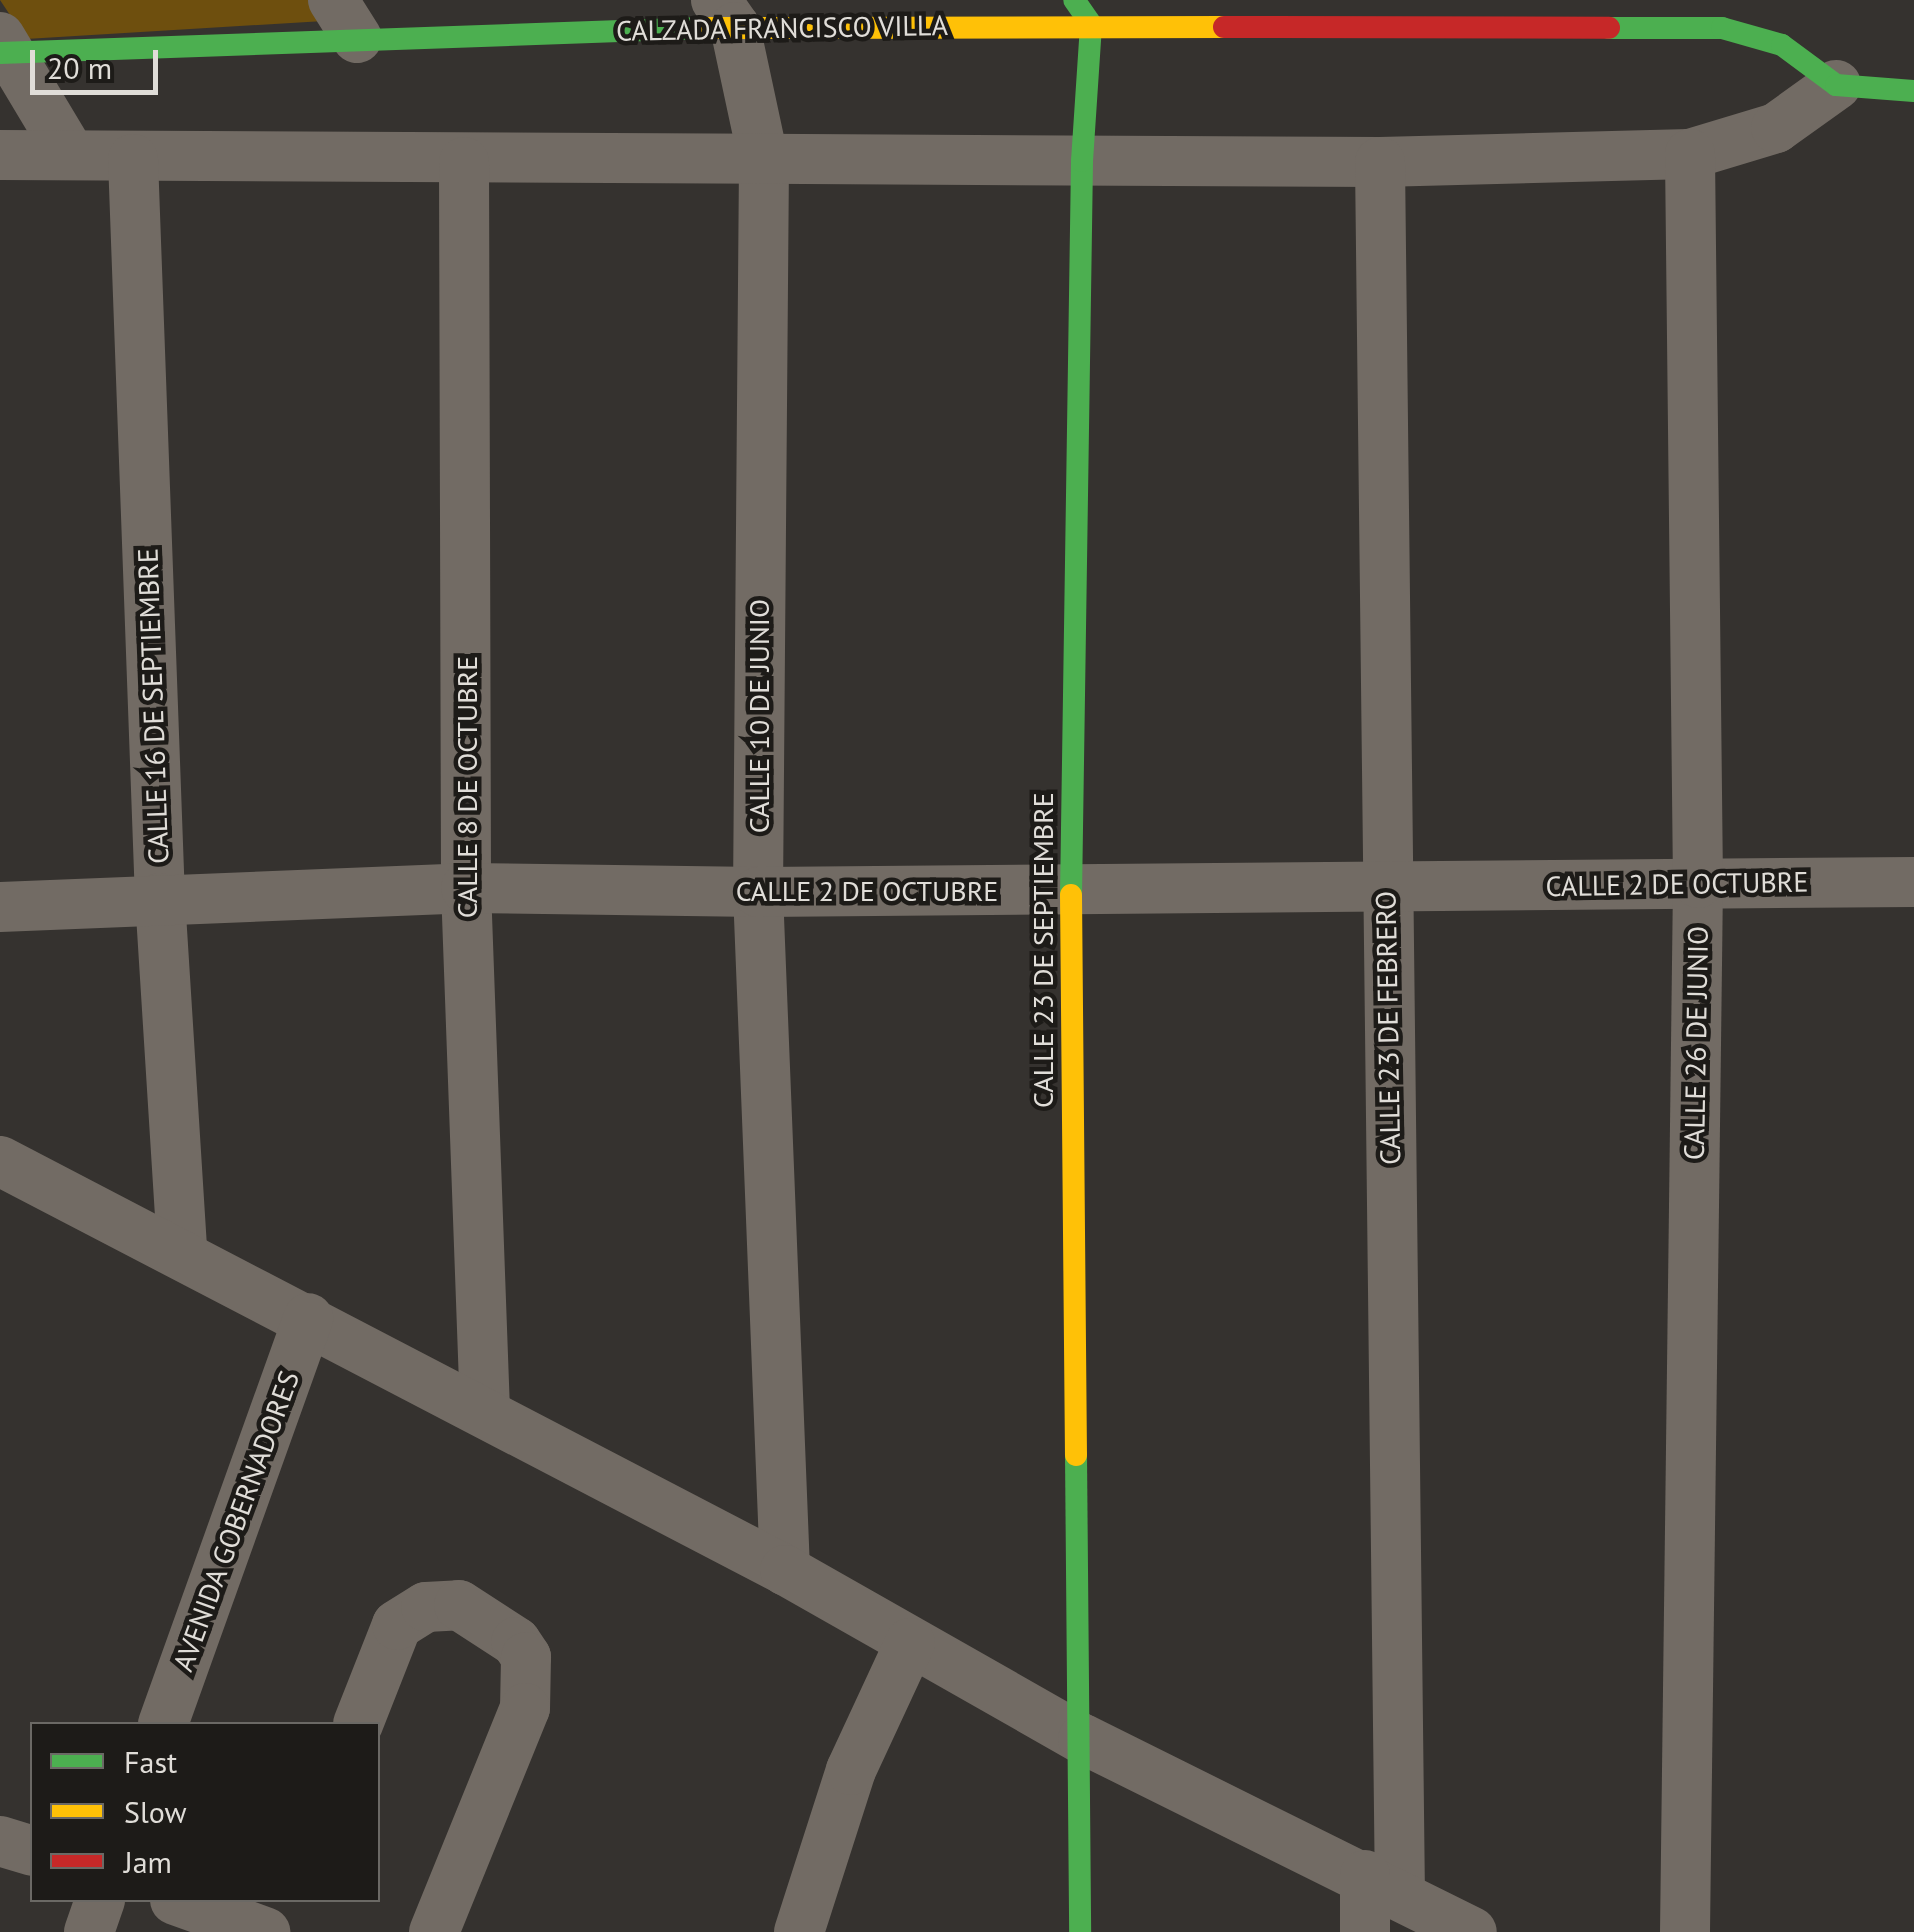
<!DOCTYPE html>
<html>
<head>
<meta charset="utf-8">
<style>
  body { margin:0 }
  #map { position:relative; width:1914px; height:1932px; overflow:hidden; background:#35322f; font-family:"PT Sans",sans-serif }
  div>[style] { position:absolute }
  .green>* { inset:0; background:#6e4f0e }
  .street>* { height:50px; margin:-25px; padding:0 25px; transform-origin:25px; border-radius:25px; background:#726b64 }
  .fast>* { height:22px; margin:-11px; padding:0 11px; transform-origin:11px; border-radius:11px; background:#4caf50 }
  .slow>* { height:22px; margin:-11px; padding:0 11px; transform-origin:11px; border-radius:11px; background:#ffc107 }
  .jam>* { height:22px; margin:-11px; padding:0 11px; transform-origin:11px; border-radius:11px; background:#c62828 }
  span { translate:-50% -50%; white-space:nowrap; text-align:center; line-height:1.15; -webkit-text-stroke:9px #1d1b18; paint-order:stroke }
  .street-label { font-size:28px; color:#e0ddd8 }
  .legend { position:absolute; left:30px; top:1722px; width:350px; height:180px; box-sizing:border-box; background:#1d1b18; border:2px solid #6b6965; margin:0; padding:12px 18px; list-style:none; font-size:30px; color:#e0ddd8 }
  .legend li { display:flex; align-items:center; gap:20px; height:50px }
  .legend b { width:50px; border:2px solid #6b6965 }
  .scale { position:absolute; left:30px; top:50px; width:128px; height:45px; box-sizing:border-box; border:5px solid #e0ddd8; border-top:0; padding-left:12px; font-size:30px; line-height:35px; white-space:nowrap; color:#e0ddd8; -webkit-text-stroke:8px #1d1b18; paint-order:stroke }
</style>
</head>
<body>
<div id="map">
  <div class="green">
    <div style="clip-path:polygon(0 0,311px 0,324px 21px,26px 39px)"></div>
  </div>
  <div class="street">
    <div style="left:333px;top:0;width:45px;rotate:57.7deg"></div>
    <div style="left:716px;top:0;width:33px;rotate:55deg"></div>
    <div style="left:735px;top:27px;width:138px;rotate:77.9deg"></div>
    <div style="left:764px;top:162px;width:730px;rotate:90.47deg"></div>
    <div style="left:758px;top:892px;width:679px;rotate:87.72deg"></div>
    <div style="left:0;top:37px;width:136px;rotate:59.1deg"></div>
    <div style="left:0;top:155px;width:1380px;rotate:0.29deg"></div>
    <div style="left:1380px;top:162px;width:310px;rotate:-1.5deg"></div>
    <div style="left:1690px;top:154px;width:90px;rotate:-16.8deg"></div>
    <div style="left:1776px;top:128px;width:74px;rotate:-35.6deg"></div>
    <div style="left:133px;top:159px;width:739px;rotate:87.91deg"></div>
    <div style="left:160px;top:898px;width:355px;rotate:86.4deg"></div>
    <div style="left:464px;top:162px;width:726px;rotate:89.84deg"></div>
    <div style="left:466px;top:888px;width:524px;rotate:87.92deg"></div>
    <div style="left:1380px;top:162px;width:1731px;rotate:89.34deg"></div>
    <div style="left:0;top:907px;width:466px;rotate:-2.3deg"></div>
    <div style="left:466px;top:888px;width:292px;rotate:0.8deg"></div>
    <div style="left:758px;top:892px;width:1156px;rotate:-0.5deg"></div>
    <div style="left:0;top:1161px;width:885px;rotate:27.52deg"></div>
    <div style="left:785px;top:1570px;width:343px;rotate:29.6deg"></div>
    <div style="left:1083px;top:1739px;width:434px;rotate:26.4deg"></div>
    <div style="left:163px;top:1724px;width:431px;rotate:-70.3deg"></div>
    <div style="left:358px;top:1724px;width:106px;rotate:-68.5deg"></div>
    <div style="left:397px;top:1625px;width:34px;rotate:-32deg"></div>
    <div style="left:426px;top:1607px;width:33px;rotate:-3deg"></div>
    <div style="left:459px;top:1605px;width:68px;rotate:33deg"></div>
    <div style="left:516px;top:1642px;width:18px;rotate:56deg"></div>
    <div style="left:526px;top:1657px;width:51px;rotate:91.1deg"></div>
    <div style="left:525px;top:1708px;width:242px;rotate:112.1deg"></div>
    <div style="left:0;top:1841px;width:34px;rotate:17deg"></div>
    <div style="left:1365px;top:1875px;width:57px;rotate:90deg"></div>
    <div style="left:175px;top:1900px;width:96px;rotate:19.6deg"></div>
    <div style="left:89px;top:1932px;width:34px;rotate:-71deg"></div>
    <div style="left:799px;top:1932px;width:170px;rotate:-72.2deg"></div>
    <div style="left:851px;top:1770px;width:140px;rotate:-65.1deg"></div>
    <div style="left:1685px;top:1932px;width:1049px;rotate:-89.29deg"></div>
    <div style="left:1698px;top:883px;width:729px;rotate:-90.63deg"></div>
  </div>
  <div class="fast">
    <div style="left:1609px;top:28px;width:113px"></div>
    <div style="left:1722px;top:28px;width:62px;rotate:15.8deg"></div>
    <div style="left:1782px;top:45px;width:67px;rotate:36.5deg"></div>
    <div style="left:1836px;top:85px;width:78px;rotate:4.4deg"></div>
    <div style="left:0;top:53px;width:704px;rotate:-2.03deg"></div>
    <div style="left:1071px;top:895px;width:734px;rotate:-89.14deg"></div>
    <div style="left:1082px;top:161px;width:137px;rotate:-86.2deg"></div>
    <div style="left:1091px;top:24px;width:29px;rotate:-125deg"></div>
    <div style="left:1076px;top:1455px;width:477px;rotate:89.5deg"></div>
  </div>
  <div class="slow">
    <div style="left:704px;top:28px;width:520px;rotate:-0.11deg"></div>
    <div style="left:1071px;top:895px;width:560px;rotate:89.49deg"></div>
  </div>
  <div class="jam">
    <div style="left:1224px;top:27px;width:385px;rotate:0.1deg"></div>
  </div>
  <div class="street-label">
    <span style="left:782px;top:28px;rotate:-1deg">CALZADA FRANCISCO VILLA</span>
    <span style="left:153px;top:706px;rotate:-92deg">CALLE 16 DE SEPTIEMBRE</span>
    <span style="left:759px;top:716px;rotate:-90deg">CALLE 10 DE JUNIO</span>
    <span style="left:467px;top:787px;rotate:-90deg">CALLE 8 DE OCTUBRE</span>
    <span style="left:1677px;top:884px;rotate:-1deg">CALLE 2 DE OCTUBRE</span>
    <span style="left:867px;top:891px">CALLE 2 DE OCTUBRE</span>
    <span style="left:1043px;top:950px;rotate:-90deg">CALLE 23 DE SEPTIEMBRE</span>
    <span style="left:1388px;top:1028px;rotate:-91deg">CALLE 23 DE FEBRERO</span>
    <span style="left:1696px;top:1043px;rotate:-89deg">CALLE 26 DE JUNIO</span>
    <span style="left:236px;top:1521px;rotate:-70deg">AVENIDA GOBERNADORES</span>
  </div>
  <ul class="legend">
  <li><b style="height:12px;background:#4caf50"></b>Fast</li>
  <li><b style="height:12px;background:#ffc107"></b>Slow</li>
  <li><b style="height:12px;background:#c62828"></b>Jam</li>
  </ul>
  <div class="scale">20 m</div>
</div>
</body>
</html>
